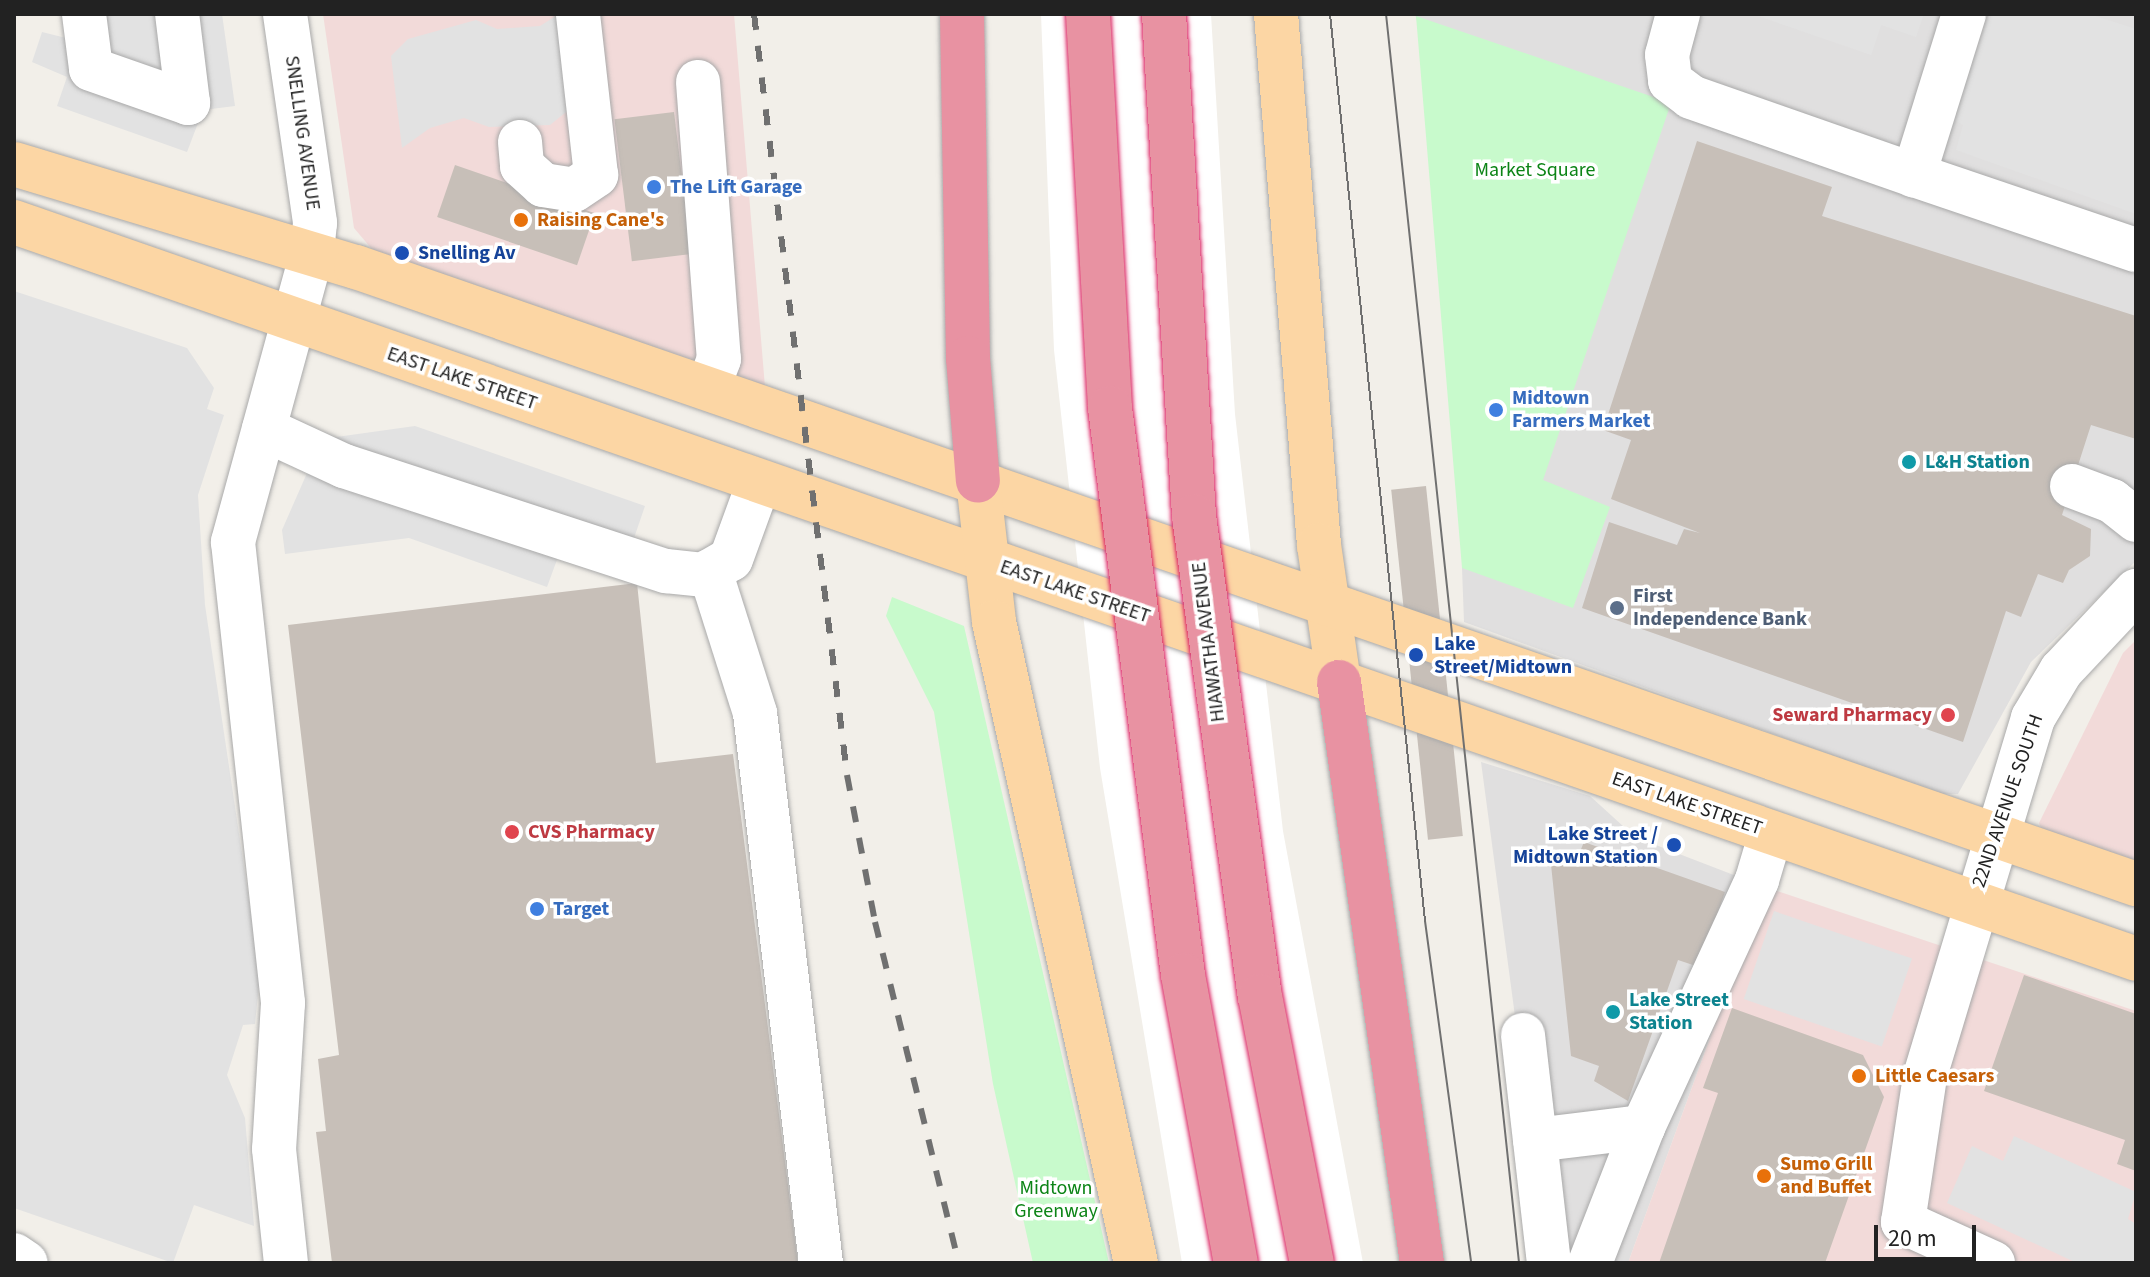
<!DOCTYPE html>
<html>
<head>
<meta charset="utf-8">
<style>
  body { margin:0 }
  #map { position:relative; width:2150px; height:1277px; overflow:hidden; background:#f2efe9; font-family:"Source Sans 3",sans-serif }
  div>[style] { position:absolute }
  .residential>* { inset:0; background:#e0dfdf }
  .commercial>* { inset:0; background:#f2dad9 }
  .park>* { inset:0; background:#c8facc }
  .parking>* { inset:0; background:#e2e2e2; transform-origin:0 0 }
  .pier>* { inset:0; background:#fff }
  .building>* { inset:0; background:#c7bfb8; transform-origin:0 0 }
  .roads { filter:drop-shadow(0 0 2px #a9a9a9) drop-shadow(0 0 2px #a9a9a9) }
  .minor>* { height:44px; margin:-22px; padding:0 22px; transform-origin:22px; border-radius:22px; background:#fff }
  .major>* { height:44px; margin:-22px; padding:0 22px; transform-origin:22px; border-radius:22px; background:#fcd6a4 }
  .highway>* { height:44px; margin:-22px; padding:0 22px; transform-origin:22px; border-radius:22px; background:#e892a2 }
  .tram>* { height:2px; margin:-1px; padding:0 1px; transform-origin:1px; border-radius:1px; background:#707070 }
  .rail>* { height:6px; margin-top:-3px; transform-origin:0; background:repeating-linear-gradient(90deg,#707070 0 16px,transparent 0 32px) }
  .bridges { filter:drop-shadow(0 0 2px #dc2a67) drop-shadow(0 0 2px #dc2a67) }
  .highway-bridge>* { height:44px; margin:-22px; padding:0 22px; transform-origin:22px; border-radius:22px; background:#e892a2 }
  .dots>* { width:22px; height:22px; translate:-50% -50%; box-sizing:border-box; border:4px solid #fff; border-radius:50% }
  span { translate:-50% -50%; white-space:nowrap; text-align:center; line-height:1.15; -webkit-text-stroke:7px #fff; paint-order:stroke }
  .street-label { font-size:20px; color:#222 }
  .park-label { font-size:20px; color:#0c8416 }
  .shop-label { font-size:20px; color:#366cbe; font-weight:700 }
  .left { translate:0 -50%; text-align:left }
  .food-label { font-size:20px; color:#c56008; font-weight:700 }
  .transit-label { font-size:20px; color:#164399; font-weight:700 }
  .right { translate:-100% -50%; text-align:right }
  .culture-label { font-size:20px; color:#0d838f; font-weight:700 }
  .service-label { font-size:20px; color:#4e5e75; font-weight:700 }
  .health-label { font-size:20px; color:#be3a42; font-weight:700 }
  .frame { position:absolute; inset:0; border:16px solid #222; pointer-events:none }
  .scale { position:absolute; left:1874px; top:1225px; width:102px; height:36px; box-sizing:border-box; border:4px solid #222; border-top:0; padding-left:10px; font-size:24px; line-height:28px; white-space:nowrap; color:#222; -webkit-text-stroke:6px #fff; paint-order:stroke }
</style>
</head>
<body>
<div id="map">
  <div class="residential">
    <div style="clip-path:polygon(1415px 14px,2136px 14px,2136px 561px,2031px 662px,1958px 794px,1939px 794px,1464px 622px,1462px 568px,1543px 480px)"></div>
    <div style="clip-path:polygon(1481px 762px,1590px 796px,1635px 837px,1765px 887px,1628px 1263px,1548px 1263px)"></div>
  </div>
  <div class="commercial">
    <div style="clip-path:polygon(323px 14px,734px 14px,765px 387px,376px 254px,354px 228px)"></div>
    <div style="clip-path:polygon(2136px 640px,2136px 871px,2044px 836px,2039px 823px,2123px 653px)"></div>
    <div style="clip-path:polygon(1765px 887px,2136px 1011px,2136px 1263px,1628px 1263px)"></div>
  </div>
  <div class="park">
    <div style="clip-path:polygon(1416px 16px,1671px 103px,1543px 480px,1610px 507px,1573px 608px,1462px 568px)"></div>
    <div style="clip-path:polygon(892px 597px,964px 626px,1109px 1263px,1033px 1263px,993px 1084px,934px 712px,886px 616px)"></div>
  </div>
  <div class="parking">
    <div style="clip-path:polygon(67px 14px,222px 14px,235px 106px,203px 110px,187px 152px,57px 106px,67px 77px,32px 62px,42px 32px,70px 39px)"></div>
    <div style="clip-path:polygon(559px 14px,576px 104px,550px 125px,489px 127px,464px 118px,430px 128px,402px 148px,391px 56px,408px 39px,476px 20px,497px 29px,540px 26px)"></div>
    <div style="clip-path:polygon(1924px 14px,1916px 37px,1881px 25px,1871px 55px,1758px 16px)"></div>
    <div style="clip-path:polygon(1989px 14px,2089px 14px,2136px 29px,2136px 214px,1956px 150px,1963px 125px,1954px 120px)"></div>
    <div style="clip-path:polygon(14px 291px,187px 348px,214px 388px,207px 409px,224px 415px,198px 495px,205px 605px,260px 975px,255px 1024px,243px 1025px,227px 1075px,245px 1118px,254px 1226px,194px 1205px,173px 1263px,14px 1208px)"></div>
    <div style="clip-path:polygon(415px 426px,645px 506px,620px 579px,558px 557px,547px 587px,409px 538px,285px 554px,282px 530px,322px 439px)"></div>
    <div style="left:1774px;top:911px;width:146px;height:93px;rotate:19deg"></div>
    <div style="clip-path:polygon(2014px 1136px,2136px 1192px,2128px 1219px,2136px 1224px,2136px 1263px,2077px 1263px,1947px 1203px,1972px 1146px,2003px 1161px)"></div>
  </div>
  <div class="pier">
    <div style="clip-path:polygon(1041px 14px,1211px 14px,1235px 414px,1283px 831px,1363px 1263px,1182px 1263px,1100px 768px,1054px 350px)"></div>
  </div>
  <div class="building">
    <div style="left:674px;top:112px;width:143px;height:60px;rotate:83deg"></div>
    <div style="clip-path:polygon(1697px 141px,1832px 187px,1822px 216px,2136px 316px,2136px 439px,2091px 425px,2062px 515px,2091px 529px,2090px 556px,2069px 570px,2063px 583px,2038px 574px,2021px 617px,2006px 611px,1963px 742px,1582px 608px,1609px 522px,1677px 545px,1684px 529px,1700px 533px,1611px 499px,1631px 440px,1603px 430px)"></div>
    <div style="left:455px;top:165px;width:148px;height:55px;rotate:19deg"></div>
    <div style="left:1426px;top:486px;width:352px;height:35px;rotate:84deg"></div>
    <div style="clip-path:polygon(637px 583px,656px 763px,733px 754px,798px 1263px,332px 1263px,316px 1132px,326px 1131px,318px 1059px,339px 1055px,288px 625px)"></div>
    <div style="clip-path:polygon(1584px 842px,1725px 892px,1699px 967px,1678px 960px,1628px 1101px,1594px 1081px,1599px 1066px,1571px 1056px,1550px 855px,1579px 854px)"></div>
    <div style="clip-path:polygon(2024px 975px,2136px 1014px,2136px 1171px,2117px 1164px,2125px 1140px,1984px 1091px)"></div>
    <div style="clip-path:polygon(1732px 1008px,1863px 1055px,1884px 1097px,1825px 1263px,1659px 1263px,1718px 1093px,1703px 1088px)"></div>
  </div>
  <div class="roads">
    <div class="minor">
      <div style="left:84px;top:14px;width:55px;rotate:82.7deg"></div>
      <div style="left:91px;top:69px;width:103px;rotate:19.3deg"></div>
      <div style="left:188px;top:103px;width:90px;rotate:-97deg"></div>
      <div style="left:285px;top:14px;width:211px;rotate:81.8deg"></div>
      <div style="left:315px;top:223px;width:30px;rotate:96deg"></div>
      <div style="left:312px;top:253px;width:300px;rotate:105.3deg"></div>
      <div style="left:233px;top:542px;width:464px;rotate:83.8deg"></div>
      <div style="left:283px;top:1003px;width:146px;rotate:93.5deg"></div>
      <div style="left:274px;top:1149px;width:115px;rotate:84deg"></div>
      <div style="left:1678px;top:14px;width:42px;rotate:105deg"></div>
      <div style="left:1667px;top:55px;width:26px;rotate:83deg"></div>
      <div style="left:1670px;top:81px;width:26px;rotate:37deg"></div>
      <div style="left:1691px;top:97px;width:236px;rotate:19.3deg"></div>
      <div style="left:1964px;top:14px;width:169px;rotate:107.3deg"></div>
      <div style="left:1914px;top:175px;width:234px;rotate:18.7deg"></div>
      <div style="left:698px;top:82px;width:278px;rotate:85.7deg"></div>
      <div style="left:719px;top:359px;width:31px;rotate:111deg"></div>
      <div style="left:520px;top:142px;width:24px;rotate:85deg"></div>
      <div style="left:522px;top:166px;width:28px;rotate:42deg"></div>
      <div style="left:543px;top:185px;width:31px;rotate:9deg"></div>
      <div style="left:574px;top:190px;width:27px;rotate:-34deg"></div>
      <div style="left:596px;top:175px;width:162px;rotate:-96.4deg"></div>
      <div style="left:264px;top:429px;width:88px;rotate:24.8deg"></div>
      <div style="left:344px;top:466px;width:339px;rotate:18.1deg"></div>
      <div style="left:666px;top:571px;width:37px;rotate:6deg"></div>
      <div style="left:703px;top:575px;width:32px;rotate:-30deg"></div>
      <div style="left:731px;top:559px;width:82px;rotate:-70deg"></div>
      <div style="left:2072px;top:486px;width:43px;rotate:20.6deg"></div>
      <div style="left:2112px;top:501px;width:31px;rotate:38deg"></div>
      <div style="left:710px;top:571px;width:149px;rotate:72.4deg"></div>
      <div style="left:755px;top:713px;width:554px;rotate:83.16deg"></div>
      <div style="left:1523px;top:1035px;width:229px;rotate:83.5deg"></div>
      <div style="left:1535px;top:1140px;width:109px;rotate:-6.9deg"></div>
      <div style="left:14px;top:1255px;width:14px;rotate:34deg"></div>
      <div style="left:1590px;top:1263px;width:146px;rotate:-68.7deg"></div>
      <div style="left:1643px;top:1127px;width:272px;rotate:-65.2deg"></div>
      <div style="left:1757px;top:880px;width:49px;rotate:-73.4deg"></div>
      <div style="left:1993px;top:1263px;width:99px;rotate:-155.5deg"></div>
      <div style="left:1903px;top:1222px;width:148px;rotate:-81.4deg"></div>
      <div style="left:1925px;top:1076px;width:374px;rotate:-73.2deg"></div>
      <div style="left:2033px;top:718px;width:55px;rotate:-59.2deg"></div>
      <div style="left:2061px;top:671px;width:110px;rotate:-46.8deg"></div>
    </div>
    <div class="major">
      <div style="left:1276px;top:14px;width:533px;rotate:85.37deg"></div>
      <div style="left:1319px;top:545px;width:138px;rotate:81.7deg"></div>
      <div style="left:14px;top:164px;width:357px;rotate:16.8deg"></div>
      <div style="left:356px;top:267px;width:1884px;rotate:19.12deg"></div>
      <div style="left:14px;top:222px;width:2246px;rotate:19.15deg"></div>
      <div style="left:978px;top:481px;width:142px;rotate:83.5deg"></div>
      <div style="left:994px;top:622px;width:657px;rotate:77.51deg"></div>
    </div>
    <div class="highway">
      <div style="left:962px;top:14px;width:344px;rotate:89deg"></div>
      <div style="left:968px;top:358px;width:123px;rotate:85.4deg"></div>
      <div style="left:1339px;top:682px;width:587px;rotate:81.87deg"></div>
    </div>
  </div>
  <div class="tram">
    <div style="left:1330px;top:14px;width:912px;rotate:84.02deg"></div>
    <div style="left:1425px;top:921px;width:345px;rotate:82.3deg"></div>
    <div style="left:1386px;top:14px;width:1256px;rotate:83.92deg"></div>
  </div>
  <div class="rail">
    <div style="left:754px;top:14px;width:767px;rotate:83.03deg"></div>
    <div style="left:847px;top:775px;width:150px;rotate:79.2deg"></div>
    <div style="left:875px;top:922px;width:351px;rotate:76.2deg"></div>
  </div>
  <div class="bridges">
    <div class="highway-bridge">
      <div style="left:1088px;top:14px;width:395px;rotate:86.8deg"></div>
      <div style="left:1110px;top:408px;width:572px;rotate:82.66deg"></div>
      <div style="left:1183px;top:975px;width:293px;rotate:79.6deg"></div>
      <div style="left:1164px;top:14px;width:503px;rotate:86.58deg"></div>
      <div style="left:1194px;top:516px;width:485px;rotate:82.2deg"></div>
      <div style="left:1260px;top:996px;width:272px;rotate:79deg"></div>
    </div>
  </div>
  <div class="dots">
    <div style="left:654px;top:187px;background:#3f7fe0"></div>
    <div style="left:521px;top:220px;background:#e8710a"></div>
    <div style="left:402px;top:253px;background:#1a4fb4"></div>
    <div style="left:1496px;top:410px;background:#3f7fe0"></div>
    <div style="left:1909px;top:462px;background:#0f9aa8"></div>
    <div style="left:1617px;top:608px;background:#5c6f8a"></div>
    <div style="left:1416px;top:655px;background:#1a4fb4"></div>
    <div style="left:1948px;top:715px;background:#e0444e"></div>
    <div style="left:512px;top:832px;background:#e0444e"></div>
    <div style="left:1674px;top:845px;background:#1a4fb4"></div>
    <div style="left:537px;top:909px;background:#3f7fe0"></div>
    <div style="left:1613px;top:1012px;background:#0f9aa8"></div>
    <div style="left:1859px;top:1076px;background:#e8710a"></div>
    <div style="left:1764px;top:1176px;background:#e8710a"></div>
  </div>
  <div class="street-label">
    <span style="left:302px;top:133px;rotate:82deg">SNELLING AVENUE</span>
    <span style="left:462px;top:379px;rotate:19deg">EAST LAKE STREET</span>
    <span style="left:1075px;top:592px;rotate:19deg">EAST LAKE STREET</span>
    <span style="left:1209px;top:642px;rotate:-97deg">HIAWATHA AVENUE</span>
    <span style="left:2008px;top:801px;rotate:-71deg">22ND AVENUE SOUTH</span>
    <span style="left:1687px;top:804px;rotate:19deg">EAST LAKE STREET</span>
  </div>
  <div class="park-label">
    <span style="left:1535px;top:170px">Market Square</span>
    <span style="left:1056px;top:1200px">Midtown<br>Greenway</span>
  </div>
  <div class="shop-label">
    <span class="left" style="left:670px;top:187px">The Lift Garage</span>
    <span class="left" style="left:1512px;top:410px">Midtown<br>Farmers Market</span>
    <span class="left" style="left:553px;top:909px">Target</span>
  </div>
  <div class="food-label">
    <span class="left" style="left:537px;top:220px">Raising Cane's</span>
    <span class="left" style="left:1875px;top:1076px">Little Caesars</span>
    <span class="left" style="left:1780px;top:1176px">Sumo Grill<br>and Buffet</span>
  </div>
  <div class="transit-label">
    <span class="left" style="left:418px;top:253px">Snelling Av</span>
    <span class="left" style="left:1434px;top:656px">Lake<br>Street/Midtown</span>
    <span class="right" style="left:1658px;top:846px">Lake Street /<br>Midtown Station</span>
  </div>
  <div class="culture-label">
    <span class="left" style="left:1925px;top:462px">L&amp;H Station</span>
    <span class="left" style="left:1629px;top:1012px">Lake Street<br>Station</span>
  </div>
  <div class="service-label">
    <span class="left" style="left:1633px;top:608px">First<br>Independence Bank</span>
  </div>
  <div class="health-label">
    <span class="right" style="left:1932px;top:715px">Seward Pharmacy</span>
    <span class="left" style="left:528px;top:832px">CVS Pharmacy</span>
  </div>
  <div class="frame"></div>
  <div class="scale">20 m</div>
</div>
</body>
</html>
